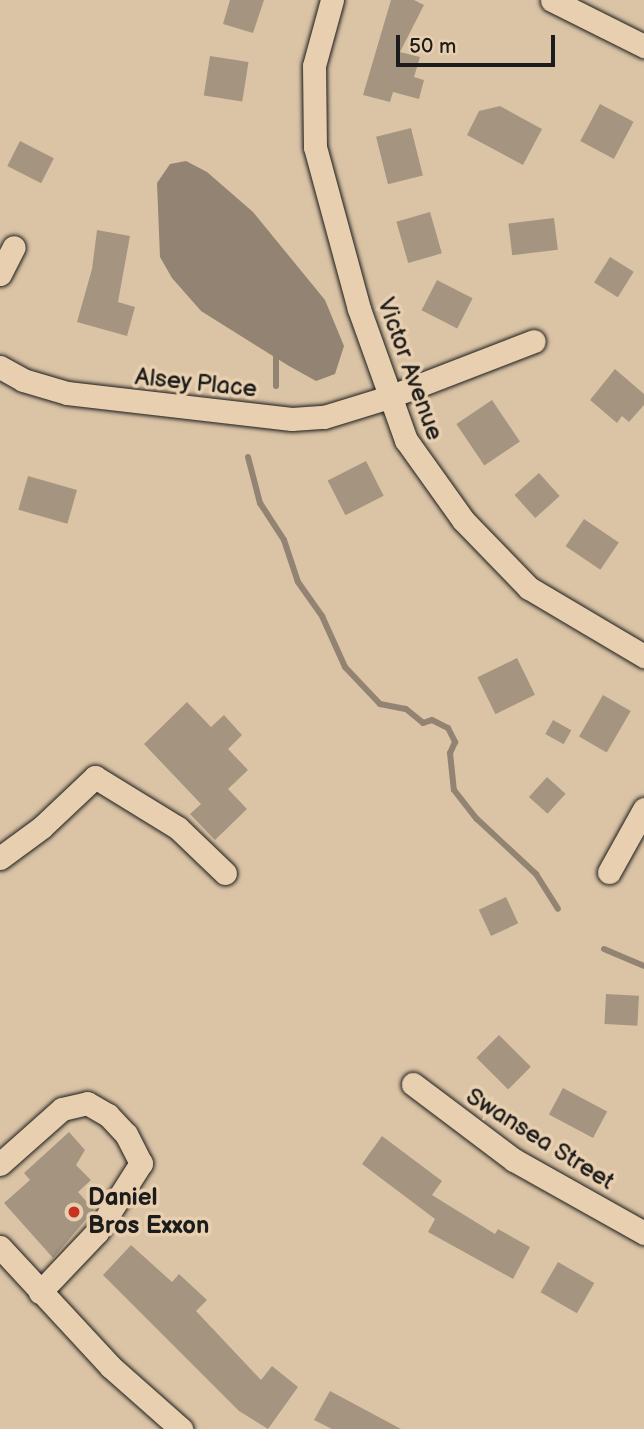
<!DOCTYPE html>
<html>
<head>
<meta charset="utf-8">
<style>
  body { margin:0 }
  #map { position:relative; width:644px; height:1429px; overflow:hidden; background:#dbc4a6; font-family:"Balsamiq Sans",sans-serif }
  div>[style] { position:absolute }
  .water>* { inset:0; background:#928372 }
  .stream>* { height:6px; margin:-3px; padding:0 3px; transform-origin:3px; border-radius:3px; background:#928372 }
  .building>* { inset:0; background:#a59580; transform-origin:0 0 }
  .roads { filter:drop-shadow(0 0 2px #1c1c1c) drop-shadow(0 0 2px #1c1c1c) }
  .minor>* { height:23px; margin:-11.5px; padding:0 11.5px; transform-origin:11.5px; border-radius:11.5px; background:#e7cfaf }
  .dots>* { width:19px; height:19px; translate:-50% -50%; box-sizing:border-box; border:4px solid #e7cfaf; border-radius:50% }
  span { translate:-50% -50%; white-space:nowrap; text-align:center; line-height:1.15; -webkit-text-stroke:7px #e7cfaf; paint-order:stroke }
  .street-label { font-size:24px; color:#1c1c1c }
  .poi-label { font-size:24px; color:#1c1c1c; font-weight:700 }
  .left { translate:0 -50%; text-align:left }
  .scale { position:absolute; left:396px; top:35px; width:159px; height:32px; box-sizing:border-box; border:4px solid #1c1c1c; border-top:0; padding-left:9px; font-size:21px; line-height:24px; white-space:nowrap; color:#1c1c1c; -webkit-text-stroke:5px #e7cfaf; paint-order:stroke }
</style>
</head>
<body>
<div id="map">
  <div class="water">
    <div style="clip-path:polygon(186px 161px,207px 172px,253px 212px,325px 300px,344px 346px,335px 374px,316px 381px,289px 366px,201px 311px,172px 278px,160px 257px,157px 183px,170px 164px)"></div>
  </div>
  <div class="stream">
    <div style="left:276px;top:354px;width:32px;rotate:90deg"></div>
    <div style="left:248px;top:457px;width:48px;rotate:75.4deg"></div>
    <div style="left:260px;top:503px;width:44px;rotate:57deg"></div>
    <div style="left:284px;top:540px;width:44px;rotate:71.6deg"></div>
    <div style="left:298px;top:582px;width:42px;rotate:54.8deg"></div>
    <div style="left:322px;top:616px;width:56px;rotate:65.7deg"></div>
    <div style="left:345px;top:667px;width:51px;rotate:46.6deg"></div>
    <div style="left:380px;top:704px;width:26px;rotate:11deg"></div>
    <div style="left:406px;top:709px;width:22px;rotate:39deg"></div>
    <div style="left:423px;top:723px;width:9px;rotate:-18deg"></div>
    <div style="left:432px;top:720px;width:18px;rotate:27deg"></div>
    <div style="left:448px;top:728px;width:16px;rotate:63deg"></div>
    <div style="left:455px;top:742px;width:12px;rotate:114deg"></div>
    <div style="left:450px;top:753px;width:37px;rotate:84deg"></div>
    <div style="left:454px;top:790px;width:37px;rotate:52deg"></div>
    <div style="left:477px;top:819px;width:81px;rotate:43deg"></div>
    <div style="left:536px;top:874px;width:41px;rotate:57.8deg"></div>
    <div style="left:604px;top:949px;width:43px;rotate:23deg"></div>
  </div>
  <div class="building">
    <div style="clip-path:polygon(230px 0,264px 0,253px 33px,223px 24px)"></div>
    <div style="clip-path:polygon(391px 0,414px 0,424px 5px,400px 52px,420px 57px,414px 77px,424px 80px,419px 99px,393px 92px,390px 102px,363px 95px)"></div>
    <div style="left:210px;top:56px;width:39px;height:40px;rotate:9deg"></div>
    <div style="left:600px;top:104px;width:38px;height:42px;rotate:28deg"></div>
    <div style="clip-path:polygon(500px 106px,542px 129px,523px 165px,467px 135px,479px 111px)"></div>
    <div style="left:411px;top:128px;width:49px;height:36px;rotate:76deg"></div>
    <div style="left:20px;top:141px;width:38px;height:28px;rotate:27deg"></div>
    <div style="left:430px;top:212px;width:43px;height:35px;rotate:74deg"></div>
    <div style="left:554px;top:218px;width:32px;height:46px;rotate:83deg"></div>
    <div style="clip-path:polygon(97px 230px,130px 236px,118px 302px,135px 307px,127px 336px,77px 322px,92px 269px)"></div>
    <div style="left:610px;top:257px;width:28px;height:30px;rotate:32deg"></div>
    <div style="left:437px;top:280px;width:40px;height:34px;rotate:27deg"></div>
    <div style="clip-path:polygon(615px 369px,644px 394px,644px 405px,629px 422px,622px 416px,617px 423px,590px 400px)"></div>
    <div style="left:492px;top:400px;width:50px;height:43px;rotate:56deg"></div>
    <div style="left:366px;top:461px;width:39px;height:43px;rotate:63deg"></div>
    <div style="left:539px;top:473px;width:31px;height:33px;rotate:48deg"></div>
    <div style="left:28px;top:476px;width:51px;height:35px;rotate:16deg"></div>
    <div style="left:584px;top:519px;width:42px;height:33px;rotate:34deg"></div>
    <div style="left:517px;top:658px;width:41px;height:44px;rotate:64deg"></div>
    <div style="left:603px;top:695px;width:32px;height:48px;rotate:30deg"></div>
    <div style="clip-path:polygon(187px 702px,211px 727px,224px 715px,242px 735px,228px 749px,248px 770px,228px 789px,247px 809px,215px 840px,190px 814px,201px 804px,144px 744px)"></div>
    <div style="left:553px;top:720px;width:21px;height:16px;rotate:29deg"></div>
    <div style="left:547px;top:777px;width:25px;height:27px;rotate:42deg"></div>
    <div style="left:506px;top:897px;width:29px;height:30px;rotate:65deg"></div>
    <div style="left:606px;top:994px;width:33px;height:30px;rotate:3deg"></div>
    <div style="left:499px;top:1035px;width:45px;height:32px;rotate:45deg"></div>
    <div style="left:563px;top:1088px;width:50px;height:30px;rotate:28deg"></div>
    <div style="clip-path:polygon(69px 1132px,85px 1150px,76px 1165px,91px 1180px,78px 1192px,94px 1210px,53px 1258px,4px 1203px,30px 1180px,24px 1173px)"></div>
    <div style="clip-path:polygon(382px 1136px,442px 1181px,432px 1195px,495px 1234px,498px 1229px,530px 1247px,513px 1279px,428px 1232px,435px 1219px,362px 1164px)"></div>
    <div style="clip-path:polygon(131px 1245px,172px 1282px,179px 1274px,207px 1300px,196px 1311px,261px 1380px,272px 1366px,298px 1387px,268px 1429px,239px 1411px,103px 1275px)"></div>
    <div style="left:558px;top:1262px;width:42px;height:35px;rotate:30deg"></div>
    <div style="clip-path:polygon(330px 1391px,401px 1429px,332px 1429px,314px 1420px)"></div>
  </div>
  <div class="roads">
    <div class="minor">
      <div style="left:332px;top:0;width:68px;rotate:105.3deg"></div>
      <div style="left:314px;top:66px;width:81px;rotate:89.3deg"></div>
      <div style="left:315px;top:147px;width:168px;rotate:74.8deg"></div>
      <div style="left:359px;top:309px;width:139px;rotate:70.3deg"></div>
      <div style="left:406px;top:440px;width:98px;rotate:54.5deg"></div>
      <div style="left:463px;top:520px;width:95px;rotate:45.9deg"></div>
      <div style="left:529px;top:588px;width:134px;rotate:30.6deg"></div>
      <div style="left:552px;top:0;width:103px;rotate:26.6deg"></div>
      <div style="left:0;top:274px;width:30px;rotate:-63deg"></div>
      <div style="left:0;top:367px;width:26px;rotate:29deg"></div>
      <div style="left:23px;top:380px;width:46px;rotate:16.5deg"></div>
      <div style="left:67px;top:393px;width:226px;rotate:6.6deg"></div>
      <div style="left:292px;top:419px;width:32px;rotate:-4deg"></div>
      <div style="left:324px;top:417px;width:68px;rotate:-17.1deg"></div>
      <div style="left:389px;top:397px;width:155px;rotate:-21.1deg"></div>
      <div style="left:0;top:858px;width:52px;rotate:-36.4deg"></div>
      <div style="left:42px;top:827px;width:73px;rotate:-43.3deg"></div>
      <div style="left:95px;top:777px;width:97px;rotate:31.6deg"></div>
      <div style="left:178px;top:828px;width:65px;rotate:43.8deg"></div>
      <div style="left:609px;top:872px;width:72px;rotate:-60.9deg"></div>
      <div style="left:413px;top:1084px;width:126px;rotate:37deg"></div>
      <div style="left:514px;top:1160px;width:149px;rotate:29.3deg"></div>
      <div style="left:0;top:1164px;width:83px;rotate:-41.6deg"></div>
      <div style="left:62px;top:1109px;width:26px;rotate:-13deg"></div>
      <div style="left:87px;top:1103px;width:24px;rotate:30deg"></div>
      <div style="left:108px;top:1115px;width:26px;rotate:47deg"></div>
      <div style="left:126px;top:1134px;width:33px;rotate:63deg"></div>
      <div style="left:141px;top:1163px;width:82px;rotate:122.5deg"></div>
      <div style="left:97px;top:1232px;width:83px;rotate:133.5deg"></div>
      <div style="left:0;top:1247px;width:163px;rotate:47.2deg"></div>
      <div style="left:111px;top:1367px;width:94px;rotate:41.5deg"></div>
    </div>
  </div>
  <div class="dots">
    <div style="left:74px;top:1212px;background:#c8321e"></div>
  </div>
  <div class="street-label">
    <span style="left:410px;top:369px;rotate:70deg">Victor Avenue</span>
    <span style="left:196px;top:383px;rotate:6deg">Alsey Place</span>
    <span style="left:540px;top:1139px;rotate:32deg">Swansea Street</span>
  </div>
  <div class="poi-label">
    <span class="left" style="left:88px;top:1212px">Daniel<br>Bros Exxon</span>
  </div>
  <div class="scale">50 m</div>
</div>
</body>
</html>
